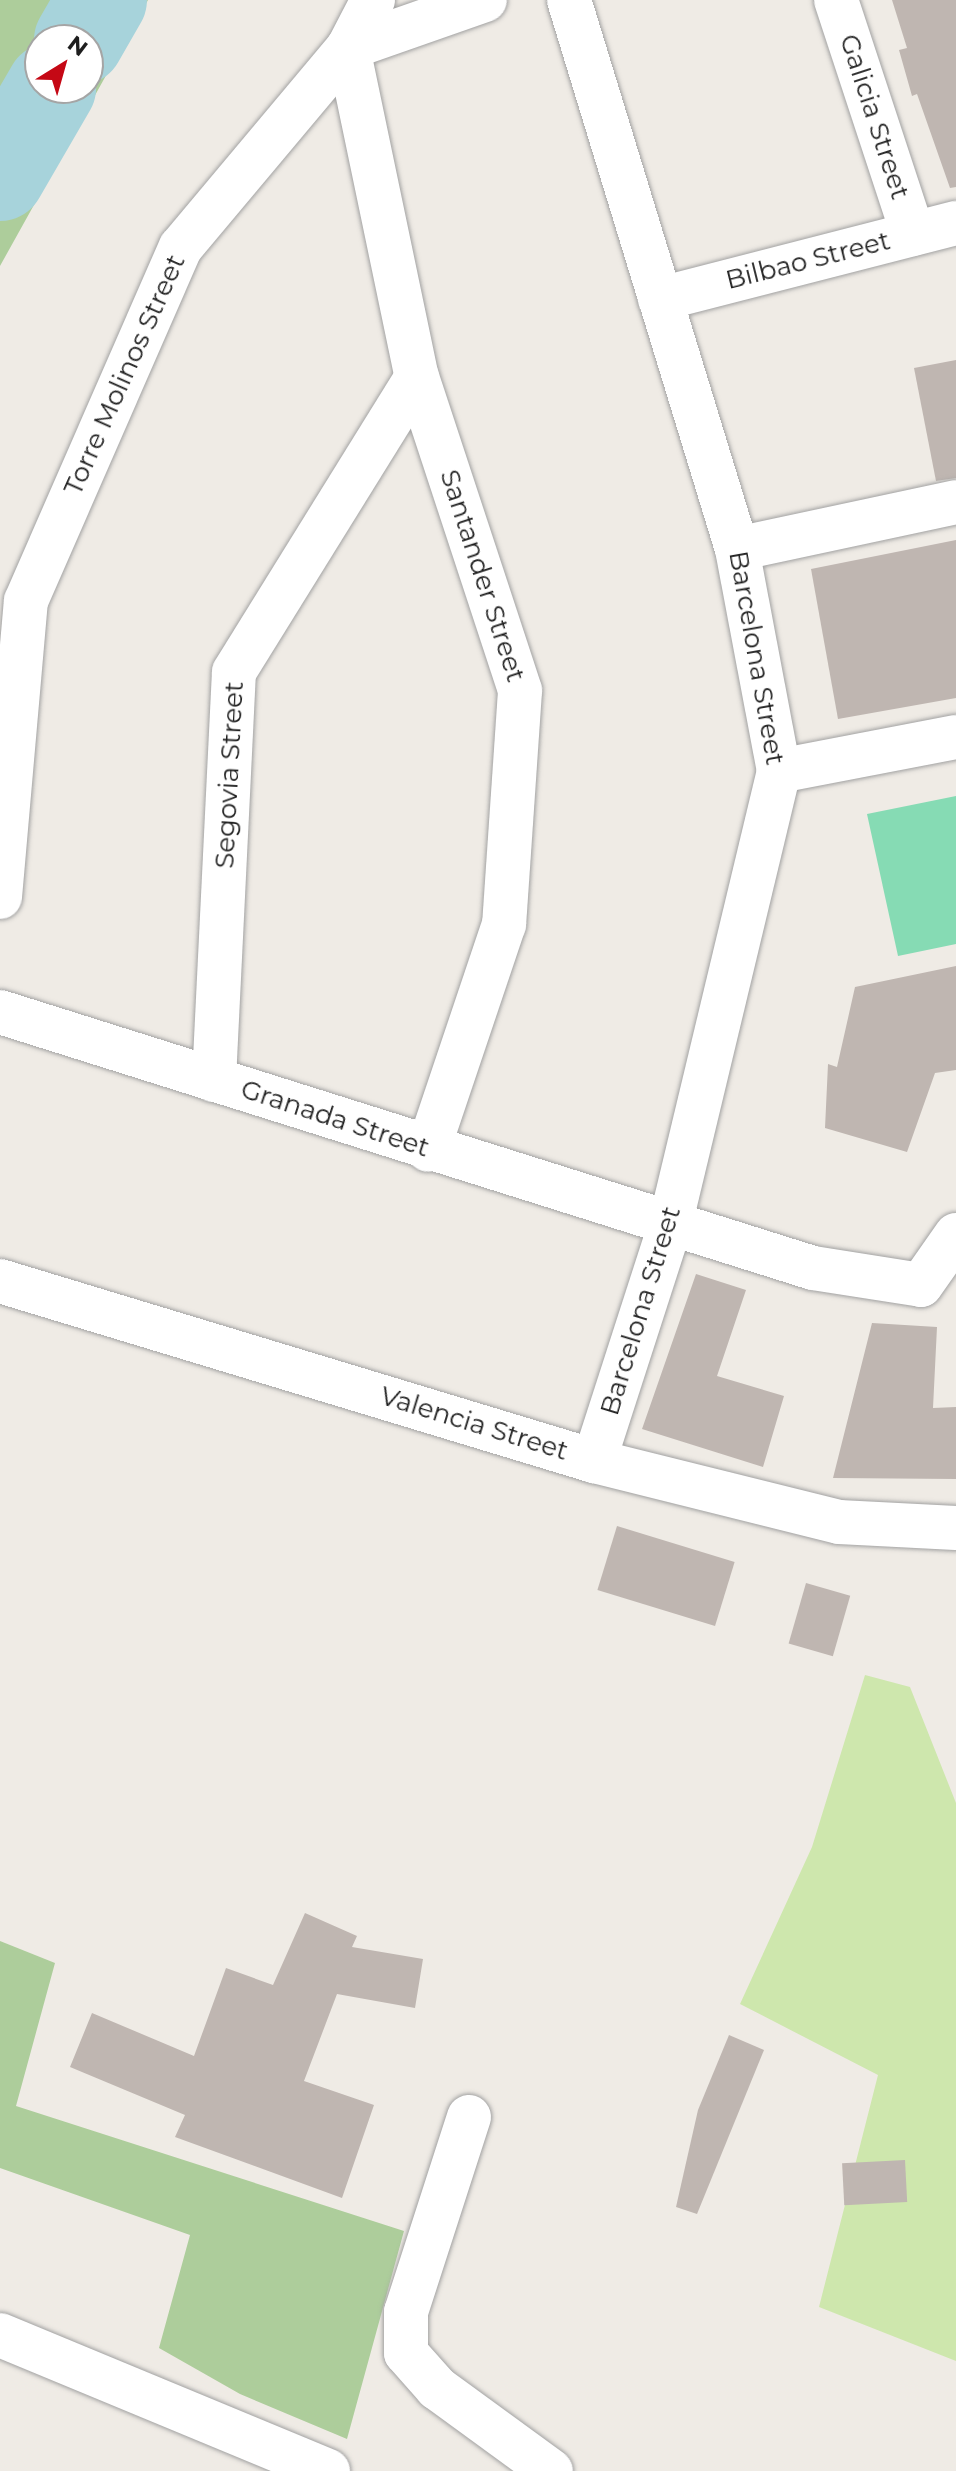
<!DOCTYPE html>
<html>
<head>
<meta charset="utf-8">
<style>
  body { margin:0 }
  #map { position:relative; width:956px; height:2471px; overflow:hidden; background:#efebe5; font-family:Montserrat,sans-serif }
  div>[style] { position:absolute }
  .grass>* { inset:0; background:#cee7ad }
  .forest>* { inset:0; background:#adcd9b }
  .pitch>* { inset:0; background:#86dbb4 }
  .river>* { height:90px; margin:-45px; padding:0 45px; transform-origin:45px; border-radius:45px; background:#a7d3db }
  .building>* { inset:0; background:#bfb6b1; transform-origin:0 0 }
  .roads { filter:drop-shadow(0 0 2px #a2a2a2) drop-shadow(0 0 2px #a2a2a2) }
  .minor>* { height:44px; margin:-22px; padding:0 22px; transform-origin:22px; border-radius:22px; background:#fff }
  span { translate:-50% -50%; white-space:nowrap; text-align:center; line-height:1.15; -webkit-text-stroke:7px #fff; paint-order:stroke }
  .street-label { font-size:26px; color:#1e1e1e }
  .north { position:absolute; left:24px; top:24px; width:80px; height:80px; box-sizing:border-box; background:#fff; border:2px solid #a5a5a5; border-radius:50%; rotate:37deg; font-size:22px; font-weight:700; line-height:32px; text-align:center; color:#1e1e1e }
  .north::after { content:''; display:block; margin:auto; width:28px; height:36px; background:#c50815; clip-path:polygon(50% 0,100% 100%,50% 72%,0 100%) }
</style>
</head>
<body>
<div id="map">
  <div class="grass">
    <div style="clip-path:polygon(865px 1675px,910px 1687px,956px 1803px,956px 2361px,819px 2307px,878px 2075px,740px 2004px,812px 1847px)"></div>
  </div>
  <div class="forest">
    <div style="clip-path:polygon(evenodd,0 0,148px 0,0 266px,0 0,88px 40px,88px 88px,40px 88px,40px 40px,88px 40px)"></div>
    <div style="clip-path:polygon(0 1941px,55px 1963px,16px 2106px,404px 2231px,347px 2439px,240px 2394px,159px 2348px,190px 2235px,0 2168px)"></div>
  </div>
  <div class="pitch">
    <div style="clip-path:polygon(956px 796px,956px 944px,898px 956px,867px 814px)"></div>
  </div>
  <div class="river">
    <div style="left:79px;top:40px;width:46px;rotate:-60.1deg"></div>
    <div style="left:0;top:176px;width:102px;rotate:-59.9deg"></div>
  </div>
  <div class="building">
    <div style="clip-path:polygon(892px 0,956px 0,956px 187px,950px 188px,917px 94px,912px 96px,899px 50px,907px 48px)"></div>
    <div style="clip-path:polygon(956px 360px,956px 478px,936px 481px,914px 368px)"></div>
    <div style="clip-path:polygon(956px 540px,956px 698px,838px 719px,811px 569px)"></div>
    <div style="clip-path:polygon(956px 966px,956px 1070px,935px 1073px,907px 1152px,825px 1128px,828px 1064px,837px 1067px,855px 987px)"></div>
    <div style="clip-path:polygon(696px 1274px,746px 1290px,717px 1376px,784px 1396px,763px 1467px,642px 1429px)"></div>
    <div style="clip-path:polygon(872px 1323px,937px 1327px,933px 1408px,956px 1407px,956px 1479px,833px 1478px)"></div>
    <div style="left:617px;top:1526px;width:123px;height:67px;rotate:17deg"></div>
    <div style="left:806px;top:1583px;width:46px;height:63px;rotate:16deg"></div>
    <div style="clip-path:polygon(305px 1913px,357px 1936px,352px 1947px,423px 1959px,415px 2008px,337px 1994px,304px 2081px,374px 2105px,342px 2198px,175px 2137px,185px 2115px,70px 2067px,92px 2013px,194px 2056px,226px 1968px,273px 1985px)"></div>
    <div style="clip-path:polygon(729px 2035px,764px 2050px,697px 2214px,676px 2207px,698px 2110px)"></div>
    <div style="left:905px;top:2160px;width:42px;height:63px;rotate:87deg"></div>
  </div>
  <div class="roads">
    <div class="minor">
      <div style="left:373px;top:0;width:54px;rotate:117.5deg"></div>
      <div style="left:348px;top:48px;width:336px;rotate:78.2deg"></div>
      <div style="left:417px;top:377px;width:330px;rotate:71.8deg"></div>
      <div style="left:520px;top:691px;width:234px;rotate:93.9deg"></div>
      <div style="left:504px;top:924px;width:238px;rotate:108.6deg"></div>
      <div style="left:569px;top:0;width:574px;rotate:72.99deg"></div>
      <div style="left:737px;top:549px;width:226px;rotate:79.3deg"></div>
      <div style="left:779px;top:771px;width:468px;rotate:103.5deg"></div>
      <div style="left:670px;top:1226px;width:247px;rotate:107.9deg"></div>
      <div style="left:836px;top:0;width:246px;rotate:71.8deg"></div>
      <div style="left:660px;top:299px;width:306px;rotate:-14.4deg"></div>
      <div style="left:737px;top:549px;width:224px;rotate:-12.1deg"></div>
      <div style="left:779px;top:771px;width:180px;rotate:-10.9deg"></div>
      <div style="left:0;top:897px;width:297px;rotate:-85deg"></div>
      <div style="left:26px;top:601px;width:386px;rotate:-66.4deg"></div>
      <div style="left:181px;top:247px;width:260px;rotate:-50deg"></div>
      <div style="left:348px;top:48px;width:145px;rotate:-19.3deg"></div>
      <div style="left:0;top:1012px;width:852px;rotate:17.48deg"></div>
      <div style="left:813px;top:1268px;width:109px;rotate:8.9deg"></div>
      <div style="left:921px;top:1285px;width:61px;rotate:-55deg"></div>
      <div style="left:214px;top:1080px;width:408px;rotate:-87.2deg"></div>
      <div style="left:234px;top:672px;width:347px;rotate:-58.2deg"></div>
      <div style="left:0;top:1281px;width:621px;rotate:16.86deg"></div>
      <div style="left:594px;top:1461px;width:252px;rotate:14deg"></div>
      <div style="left:839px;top:1522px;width:117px;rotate:2.9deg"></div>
      <div style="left:469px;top:2117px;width:205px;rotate:107.9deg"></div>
      <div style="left:406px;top:2312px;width:41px;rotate:90deg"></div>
      <div style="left:406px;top:2353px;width:47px;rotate:48.5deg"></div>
      <div style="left:437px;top:2388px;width:141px;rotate:36.1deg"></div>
      <div style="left:0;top:2335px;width:355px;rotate:22.5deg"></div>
    </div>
  </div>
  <div class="street-label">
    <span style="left:874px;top:117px;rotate:72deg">Galicia Street</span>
    <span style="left:808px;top:261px;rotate:-14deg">Bilbao Street</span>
    <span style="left:125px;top:375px;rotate:-66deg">Torre Molinos Street</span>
    <span style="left:482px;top:576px;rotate:72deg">Santander Street</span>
    <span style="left:756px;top:658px;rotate:80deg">Barcelona Street</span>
    <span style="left:230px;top:775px;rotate:-87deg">Segovia Street</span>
    <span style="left:335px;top:1119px;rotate:18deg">Granada Street</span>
    <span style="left:641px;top:1311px;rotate:-73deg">Barcelona Street</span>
    <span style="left:474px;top:1424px;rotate:17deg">Valencia Street</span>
  </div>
  <div class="north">N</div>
</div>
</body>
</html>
